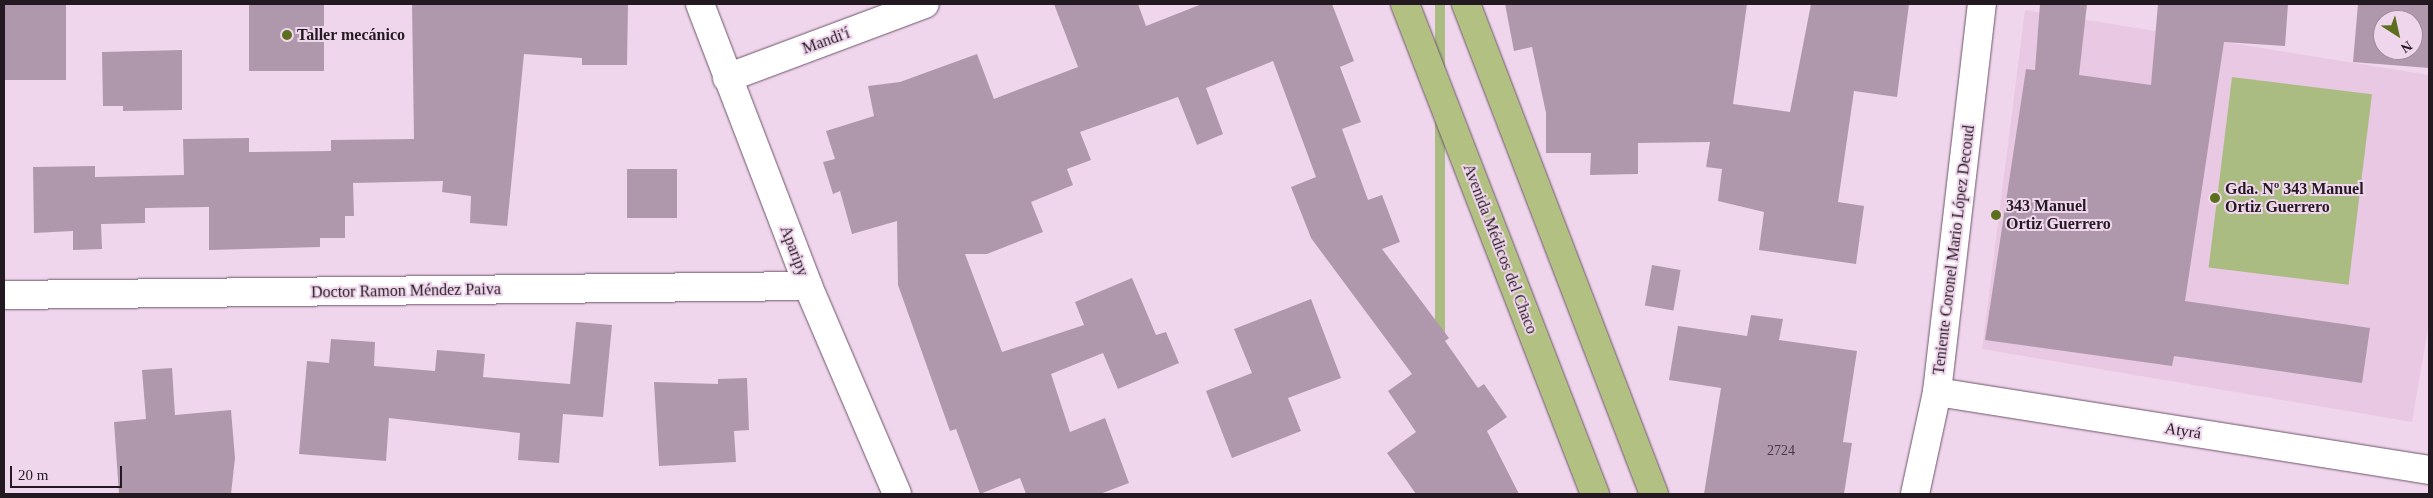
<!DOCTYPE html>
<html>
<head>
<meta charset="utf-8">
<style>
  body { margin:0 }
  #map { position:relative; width:2433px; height:498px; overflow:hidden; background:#f0d6ec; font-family:"Times New Roman",serif }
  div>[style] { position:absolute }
  .built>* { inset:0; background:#e9c8e3 }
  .green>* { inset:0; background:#abbc82; transform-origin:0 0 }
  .building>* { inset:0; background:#b098ac; transform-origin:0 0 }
  .roads { filter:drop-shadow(0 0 1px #6c5669) drop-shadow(0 0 1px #6c5669) }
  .minor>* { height:28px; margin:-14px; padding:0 14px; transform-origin:14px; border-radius:14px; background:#fff }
  .major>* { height:28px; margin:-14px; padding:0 14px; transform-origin:14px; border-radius:14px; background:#b2c182 }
  .dots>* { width:14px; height:14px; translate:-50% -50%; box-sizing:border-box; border:2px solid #f0d6ec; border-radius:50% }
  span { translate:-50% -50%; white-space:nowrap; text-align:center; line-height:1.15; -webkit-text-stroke:4px #f0d6ec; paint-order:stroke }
  .number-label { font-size:14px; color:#463944 }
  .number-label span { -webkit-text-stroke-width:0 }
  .poi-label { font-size:16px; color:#231921; font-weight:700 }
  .left { translate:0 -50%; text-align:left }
  .street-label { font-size:16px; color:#231921 }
  .frame { position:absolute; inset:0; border:5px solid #231921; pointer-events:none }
  .north { position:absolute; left:2373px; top:10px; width:50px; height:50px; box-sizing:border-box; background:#f0d6ec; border:1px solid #9e8a9b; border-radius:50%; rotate:145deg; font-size:14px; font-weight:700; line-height:20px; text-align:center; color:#231921 }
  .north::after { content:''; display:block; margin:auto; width:18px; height:22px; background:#5c6f1d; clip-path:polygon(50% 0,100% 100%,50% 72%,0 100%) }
  .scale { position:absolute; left:10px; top:466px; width:112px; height:22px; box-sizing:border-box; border:2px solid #231921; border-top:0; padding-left:6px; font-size:15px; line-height:18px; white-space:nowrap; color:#231921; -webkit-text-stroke:4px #f0d6ec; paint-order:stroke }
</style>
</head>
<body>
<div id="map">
  <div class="built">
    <div style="clip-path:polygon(2025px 10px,2429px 75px,2429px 322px,2412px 422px,1982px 349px)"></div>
  </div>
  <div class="green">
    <div style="left:1435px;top:4px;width:10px;height:524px"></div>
    <div style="left:2232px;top:77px;width:141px;height:192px;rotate:7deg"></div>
  </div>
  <div class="building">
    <div style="left:4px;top:4px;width:62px;height:76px"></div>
    <div style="left:249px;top:4px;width:75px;height:67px"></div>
    <div style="clip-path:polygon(412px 4px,628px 4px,627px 65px,582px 65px,582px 58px,524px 54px,507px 226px,470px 223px,471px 196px,442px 192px,443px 181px,353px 183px,354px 216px,345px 216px,345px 238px,320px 238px,320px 247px,209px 250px,209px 207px,145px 208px,145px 223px,101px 224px,102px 249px,73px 250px,73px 231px,34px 233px,33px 167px,95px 166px,95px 177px,184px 175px,183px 139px,249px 138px,249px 152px,331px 151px,331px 140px,414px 139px)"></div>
    <div style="clip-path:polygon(1054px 4px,1138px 4px,1146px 26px,1202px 4px,1332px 4px,1354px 61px,1340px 67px,1361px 122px,1342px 129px,1368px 200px,1382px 195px,1400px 242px,1382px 249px,1449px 338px,1445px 341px,1478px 388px,1484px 384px,1507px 417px,1487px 431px,1519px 494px,1416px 494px,1387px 453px,1416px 432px,1388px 391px,1412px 374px,1311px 238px,1291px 187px,1316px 177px,1273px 61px,1206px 88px,1223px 134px,1197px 145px,1178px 97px,1080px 132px,1091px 160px,1067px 169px,1073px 185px,1031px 202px,1043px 232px,987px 254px,965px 254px,1002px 352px,1084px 325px,1075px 302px,1132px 278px,1156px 335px,1166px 332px,1179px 363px,1118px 389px,1103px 353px,1051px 374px,1070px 432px,1105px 418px,1129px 483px,1100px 494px,1026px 494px,1020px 478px,980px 494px,956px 429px,950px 431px,898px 285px,897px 221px,852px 234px,840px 191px,833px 194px,823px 162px,835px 159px,826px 131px,874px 116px,868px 86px,900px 82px,977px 54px,994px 99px,1078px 67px)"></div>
    <div style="clip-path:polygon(1505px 4px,1747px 4px,1733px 104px,1790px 112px,1811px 4px,1909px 4px,1897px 97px,1854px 91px,1838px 202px,1864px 206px,1856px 264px,1759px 250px,1764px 212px,1718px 201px,1722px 169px,1706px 167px,1710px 142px,1638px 143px,1638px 174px,1590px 175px,1591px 153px,1546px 153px,1546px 113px,1532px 47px,1514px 51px)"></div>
    <div style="clip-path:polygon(2040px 4px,2087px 4px,2079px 75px,2151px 85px,2158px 4px,2288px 4px,2285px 46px,2224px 42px,2185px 301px,2370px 328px,2362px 383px,2174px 356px,2172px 366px,1985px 340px,2026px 69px,2035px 70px)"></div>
    <div style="clip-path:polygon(evenodd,2358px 4px,2429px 4px,2429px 68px,2353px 62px,2358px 4px,2383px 20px,2413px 20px,2413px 50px,2383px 50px,2383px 20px)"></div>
    <div style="clip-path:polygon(182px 50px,182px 110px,123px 111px,123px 106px,103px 106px,102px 52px)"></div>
    <div style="left:627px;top:169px;width:50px;height:49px"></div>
    <div style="left:1652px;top:265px;width:29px;height:41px;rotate:10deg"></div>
    <div style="clip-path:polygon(1311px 299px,1341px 378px,1288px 398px,1301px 431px,1232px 458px,1206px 391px,1252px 373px,1234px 329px)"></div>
    <div style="clip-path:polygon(1751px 315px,1783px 319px,1779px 340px,1857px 351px,1843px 442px,1852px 443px,1844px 494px,1704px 494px,1721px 388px,1669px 380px,1678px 326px,1747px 336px)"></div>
    <div style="clip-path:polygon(576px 322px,612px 325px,603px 417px,563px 414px,559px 463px,518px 460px,520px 433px,389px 418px,386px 461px,299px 454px,307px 361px,329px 363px,331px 339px,375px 342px,374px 366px,435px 371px,437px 350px,485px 354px,483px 377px,570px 384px)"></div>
    <div style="clip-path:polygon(172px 368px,175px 415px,231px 410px,235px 458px,231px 494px,119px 494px,114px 422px,146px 419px,142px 370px)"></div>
    <div style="clip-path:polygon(747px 378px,749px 430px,734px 431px,736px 462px,659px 466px,654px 382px,718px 384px,718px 379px)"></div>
  </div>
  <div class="roads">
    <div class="minor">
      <div style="left:700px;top:4px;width:302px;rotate:69deg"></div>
      <div style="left:808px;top:286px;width:226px;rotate:66.8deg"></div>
      <div style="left:727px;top:78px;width:211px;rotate:-20.5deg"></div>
      <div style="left:4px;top:295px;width:804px;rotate:-0.64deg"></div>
      <div style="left:1937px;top:392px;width:498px;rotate:9deg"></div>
      <div style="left:1915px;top:494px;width:104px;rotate:-77.8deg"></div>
      <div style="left:1937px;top:392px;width:391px;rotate:-83.4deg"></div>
    </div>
    <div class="major">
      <div style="left:1405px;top:4px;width:526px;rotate:68.81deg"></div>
      <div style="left:1466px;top:4px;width:525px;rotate:69.01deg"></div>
    </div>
  </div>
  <div class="dots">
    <div style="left:287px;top:35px;background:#5c6f1d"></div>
    <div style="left:2215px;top:198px;background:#5c6f1d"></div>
    <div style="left:1996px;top:215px;background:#5c6f1d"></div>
  </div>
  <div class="number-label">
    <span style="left:1781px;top:451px">2724</span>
  </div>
  <div class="poi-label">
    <span class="left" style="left:297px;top:35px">Taller mecánico</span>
    <span class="left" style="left:2225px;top:198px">Gda. Nº 343 Manuel<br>Ortiz Guerrero</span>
    <span class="left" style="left:2006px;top:215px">343 Manuel<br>Ortiz Guerrero</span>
  </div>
  <div class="street-label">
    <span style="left:826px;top:41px;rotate:-20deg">Mandi'í</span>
    <span style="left:1500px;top:249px;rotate:69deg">Avenida Médicos del Chaco</span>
    <span style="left:1954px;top:250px;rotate:-83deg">Teniente Coronel Mario López Decoud</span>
    <span style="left:794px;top:251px;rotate:69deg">Aparipy</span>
    <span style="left:406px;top:291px;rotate:-1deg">Doctor Ramon Méndez Paiva</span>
    <span style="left:2183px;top:431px;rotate:9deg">Atyrá</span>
  </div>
  <div class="frame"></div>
  <div class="north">N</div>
  <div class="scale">20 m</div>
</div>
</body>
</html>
